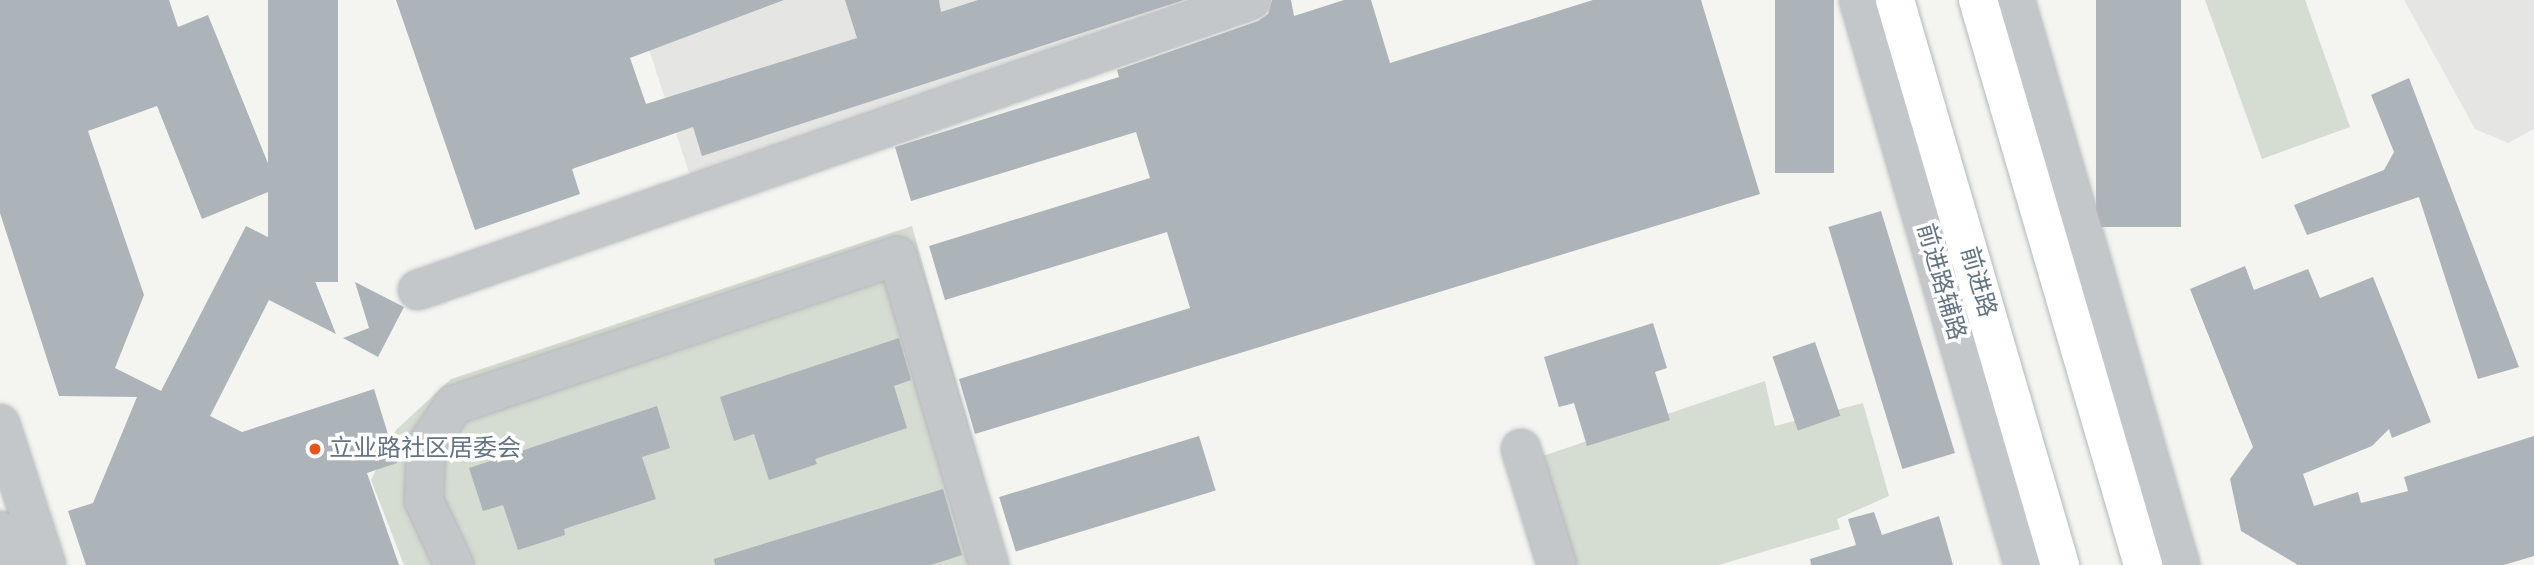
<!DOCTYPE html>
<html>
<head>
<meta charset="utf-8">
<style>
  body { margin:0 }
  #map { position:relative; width:2534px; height:565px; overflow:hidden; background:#f4f5f0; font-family:Rubik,"Noto Sans SC",sans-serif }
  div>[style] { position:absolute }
  .built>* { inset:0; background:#e5e6e4 }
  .green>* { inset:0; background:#d5dcd1 }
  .building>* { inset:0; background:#acb3b9; transform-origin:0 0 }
  .roads { filter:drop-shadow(0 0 2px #b4b8bc) drop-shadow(0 0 2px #b4b8bc) }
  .minor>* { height:38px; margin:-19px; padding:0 19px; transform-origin:19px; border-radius:19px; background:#c4c7ca }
  .major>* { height:38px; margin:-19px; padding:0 19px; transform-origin:19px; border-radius:19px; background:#fff }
  .dots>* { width:19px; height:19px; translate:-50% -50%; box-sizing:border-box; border:4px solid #fff; border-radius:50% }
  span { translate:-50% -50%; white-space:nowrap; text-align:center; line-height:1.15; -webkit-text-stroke:7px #fff; paint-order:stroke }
  .street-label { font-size:24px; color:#627382 }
  .poi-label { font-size:24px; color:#627382 }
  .left { translate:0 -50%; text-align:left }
</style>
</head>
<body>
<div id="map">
  <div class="built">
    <div style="clip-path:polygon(633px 0,1207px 0,691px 179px)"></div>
    <div style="clip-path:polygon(2404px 0,2534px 0,2534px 129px,2508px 143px,2475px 129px)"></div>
  </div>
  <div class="green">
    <div style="clip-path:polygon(2205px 0,2305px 0,2350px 127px,2262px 159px)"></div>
    <div style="clip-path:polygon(912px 226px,1008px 565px,404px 565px,371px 480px,396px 430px,451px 379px)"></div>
    <div style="clip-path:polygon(1765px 381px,1775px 426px,1863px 403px,1889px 496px,1837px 519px,1840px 529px,1719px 565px,1566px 565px,1534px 459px)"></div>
  </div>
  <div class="building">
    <div style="clip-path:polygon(0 0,169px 0,178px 27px,208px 15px,278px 188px,202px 219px,157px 106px,88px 131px,144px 295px,115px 368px,161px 391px,246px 226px,305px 256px,336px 334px,269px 300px,210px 416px,242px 432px,374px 389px,397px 463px,367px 473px,399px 565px,86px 565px,68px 511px,93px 503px,137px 397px,59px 396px,0 213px)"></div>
    <div style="left:268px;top:0;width:70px;height:282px"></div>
    <div style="clip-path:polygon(396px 0,784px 0,630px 58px,646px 104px,857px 38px,845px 0,939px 0,941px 12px,978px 0,1184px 0,702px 156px,693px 127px,572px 169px,580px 194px,475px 230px)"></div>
    <div style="clip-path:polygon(1272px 0,1291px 0,1294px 16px,1344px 0,1371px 0,1390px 63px,1593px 0,1701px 0,1760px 194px,975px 434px,959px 379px,1190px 308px,1167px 232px,945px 300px,929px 246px,1150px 178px,1136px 132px,911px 201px,895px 147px,1119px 77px,1117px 70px,1258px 21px,1268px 14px)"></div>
    <div style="left:1775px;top:0;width:59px;height:173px"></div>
    <div style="left:2096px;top:0;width:85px;height:227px"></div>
    <div style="clip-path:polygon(2409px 78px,2519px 367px,2478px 379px,2419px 197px,2307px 235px,2294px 205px,2384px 170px,2394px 152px,2371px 95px)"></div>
    <div style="left:1881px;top:211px;width:253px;height:55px;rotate:73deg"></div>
    <div style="clip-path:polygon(2245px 266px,2254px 290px,2308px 269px,2320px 298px,2373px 277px,2431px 422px,2392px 438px,2389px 429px,2372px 446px,2303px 474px,2314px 506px,2358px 492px,2361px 503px,2408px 491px,2404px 477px,2534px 436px,2534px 556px,2504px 565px,2298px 565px,2241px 531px,2230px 479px,2253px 447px,2190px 289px)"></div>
    <div style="clip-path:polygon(355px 282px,404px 307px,378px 357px,343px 338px,369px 328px)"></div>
    <div style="clip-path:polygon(1653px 323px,1667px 368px,1655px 372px,1670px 420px,1587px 446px,1574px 403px,1559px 407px,1544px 357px)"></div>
    <div style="clip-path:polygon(899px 338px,911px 380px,894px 386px,907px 428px,815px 459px,817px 464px,769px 480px,754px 434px,734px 441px,720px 397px)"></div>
    <div style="left:1815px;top:342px;width:78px;height:45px;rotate:71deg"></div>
    <div style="clip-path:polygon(657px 406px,670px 448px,642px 457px,656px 499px,564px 529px,565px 535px,518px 550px,503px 505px,483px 511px,469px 468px)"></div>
    <div style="left:1199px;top:436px;width:57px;height:209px;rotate:73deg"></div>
    <div style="clip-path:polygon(943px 489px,962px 555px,931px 565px,715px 565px,714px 559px)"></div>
    <div style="clip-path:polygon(1874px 512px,1882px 535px,1939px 516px,1953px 565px,1811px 565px,1810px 559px,1856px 545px,1848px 519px)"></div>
  </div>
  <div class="roads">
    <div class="minor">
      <div style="left:1859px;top:0;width:589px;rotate:73.72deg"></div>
      <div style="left:2015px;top:0;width:589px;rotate:73.72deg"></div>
      <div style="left:418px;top:290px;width:882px;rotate:-19.2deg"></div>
      <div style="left:0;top:424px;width:148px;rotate:71.9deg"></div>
      <div style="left:1521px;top:449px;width:121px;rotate:72.8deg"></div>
      <div style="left:0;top:531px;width:36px;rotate:72deg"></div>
      <div style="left:454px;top:565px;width:71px;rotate:-115.1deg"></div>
      <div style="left:424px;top:501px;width:55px;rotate:-87.9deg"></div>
      <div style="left:426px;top:446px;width:50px;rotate:-55.7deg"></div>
      <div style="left:454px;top:405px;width:467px;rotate:-18.6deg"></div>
      <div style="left:897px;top:256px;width:322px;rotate:73.4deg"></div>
    </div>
    <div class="major">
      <div style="left:1895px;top:0;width:589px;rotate:73.72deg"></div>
      <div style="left:1978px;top:0;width:589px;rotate:73.72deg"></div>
    </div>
  </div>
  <div class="dots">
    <div style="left:315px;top:449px;background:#e9541b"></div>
  </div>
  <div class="street-label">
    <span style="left:1941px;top:282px;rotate:74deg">前进路辅路</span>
    <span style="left:1978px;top:282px;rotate:74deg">前进路</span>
  </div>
  <div class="poi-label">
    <span class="left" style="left:329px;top:449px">立业路社区居委会</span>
  </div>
</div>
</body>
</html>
